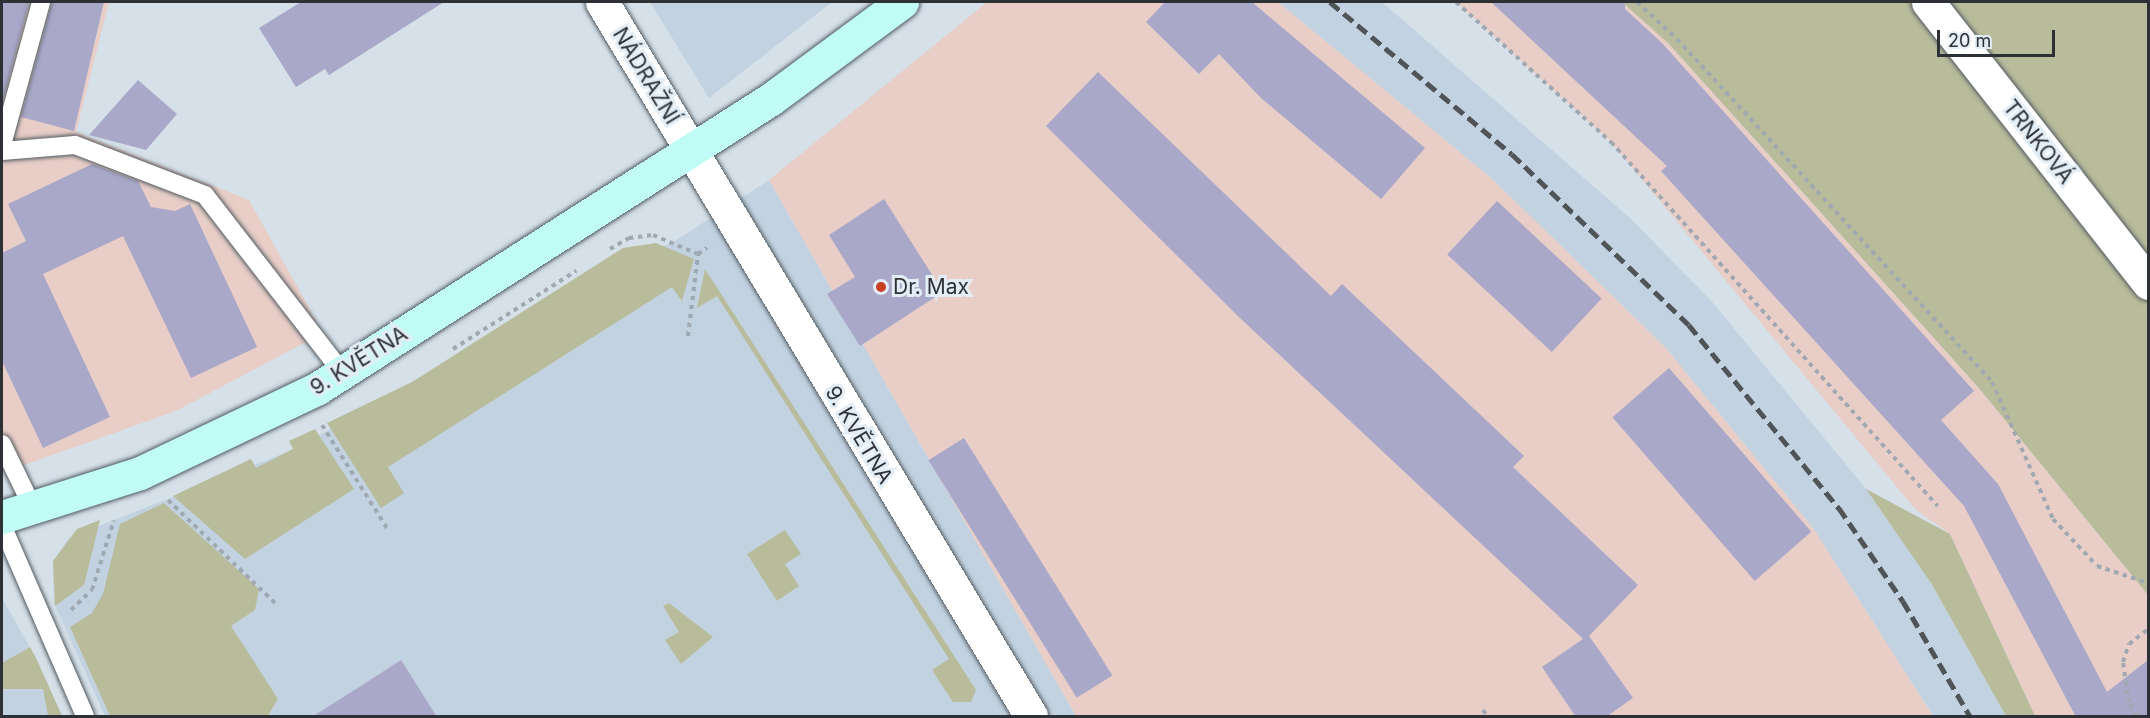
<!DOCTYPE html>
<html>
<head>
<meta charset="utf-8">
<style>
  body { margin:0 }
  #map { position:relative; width:2150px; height:718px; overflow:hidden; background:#d5e0e9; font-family:Inter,sans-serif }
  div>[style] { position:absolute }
  .built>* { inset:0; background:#c2d2e0 }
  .industrial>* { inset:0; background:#e8cec7 }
  .green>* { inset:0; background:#b9bc9b }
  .building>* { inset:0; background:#a9a8c9; transform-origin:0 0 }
  .path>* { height:4px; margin-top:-2px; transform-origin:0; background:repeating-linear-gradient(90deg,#a0a9b1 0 4.5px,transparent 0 9px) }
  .roads { filter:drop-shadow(0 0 2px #525b62) drop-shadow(0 0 2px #525b62) }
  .lane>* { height:18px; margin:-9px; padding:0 9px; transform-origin:9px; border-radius:9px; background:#fff }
  .street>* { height:33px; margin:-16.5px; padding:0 16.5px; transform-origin:16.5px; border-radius:16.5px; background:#fff }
  .secondary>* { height:33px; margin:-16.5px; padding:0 16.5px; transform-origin:16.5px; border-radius:16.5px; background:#c1fbf6 }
  .rail>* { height:4.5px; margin-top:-2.25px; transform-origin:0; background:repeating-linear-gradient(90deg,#4f5459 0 12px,transparent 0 18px) }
  .dots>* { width:16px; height:16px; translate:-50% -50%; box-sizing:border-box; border:3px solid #e2edf6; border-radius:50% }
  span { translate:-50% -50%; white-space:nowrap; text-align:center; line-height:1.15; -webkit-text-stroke:6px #e2edf6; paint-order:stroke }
  .street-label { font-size:21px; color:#2d3135 }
  .poi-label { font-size:21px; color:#2d3135 }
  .left { translate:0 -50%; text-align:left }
  .frame { position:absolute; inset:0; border:3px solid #2d3135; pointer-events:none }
  .scale { position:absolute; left:1937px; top:30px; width:118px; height:27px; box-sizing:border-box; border:3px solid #2d3135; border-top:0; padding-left:8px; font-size:18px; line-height:21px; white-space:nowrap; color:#2d3135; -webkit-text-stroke:4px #e2edf6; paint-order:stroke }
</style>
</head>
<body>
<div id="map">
  <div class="built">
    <div style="clip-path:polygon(650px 2px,832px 2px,709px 98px)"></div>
    <div style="clip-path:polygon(1278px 2px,1382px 2px,1631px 219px,1713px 303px,1866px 489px,1931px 583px,2006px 716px,1933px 716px,1813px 528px,1665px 347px,1491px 178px)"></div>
    <div style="clip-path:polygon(769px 180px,1076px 716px,105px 716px,54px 603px,53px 561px,69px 538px,292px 450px,683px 236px)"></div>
    <div style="clip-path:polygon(2px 598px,36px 658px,62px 716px,2px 716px)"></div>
  </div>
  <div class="industrial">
    <div style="clip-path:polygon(2px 2px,109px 2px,76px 132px,249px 200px,323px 333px,176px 411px,2px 473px)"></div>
    <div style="clip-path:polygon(987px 2px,1278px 2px,1491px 178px,1665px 347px,1813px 528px,1933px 716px,1076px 716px,769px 180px)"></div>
    <div style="clip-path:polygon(1456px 2px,1622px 2px,1668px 43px,1978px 387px,2148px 595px,2148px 716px,2035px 716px,1950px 534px,1915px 509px,1611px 142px)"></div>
  </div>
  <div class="green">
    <div style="clip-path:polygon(1622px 2px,2148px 2px,2148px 595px,1978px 387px,1668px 43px)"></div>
    <div style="clip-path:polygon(656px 243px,694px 259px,682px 301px,672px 287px,388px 467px,404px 493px,381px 508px,327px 423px,412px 382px,623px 248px)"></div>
    <div style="clip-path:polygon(705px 269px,976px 690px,971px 702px,953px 702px,932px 670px,949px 659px,717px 296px,697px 308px)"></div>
    <div style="clip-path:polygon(315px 429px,354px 489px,245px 559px,173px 496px,251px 459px,256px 468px,293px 449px,289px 441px)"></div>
    <div style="clip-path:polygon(1866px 489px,1950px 534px,2035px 716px,2006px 716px,1931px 583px)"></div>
    <div style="clip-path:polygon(164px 503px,259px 589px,255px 610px,231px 626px,278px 699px,268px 716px,110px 716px,70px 627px,92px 613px,103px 594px,120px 524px)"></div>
    <div style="clip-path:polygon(100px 520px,84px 585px,55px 606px,53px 561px,77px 529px)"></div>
    <div style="clip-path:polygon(785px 530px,801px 554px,785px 564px,799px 586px,777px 601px,747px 554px)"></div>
    <div style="clip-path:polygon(669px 603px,713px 637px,681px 664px,665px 640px,679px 632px,663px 606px)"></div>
    <div style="clip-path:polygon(30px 647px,36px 658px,62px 716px,48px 716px,43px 689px,2px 689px,2px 663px)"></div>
  </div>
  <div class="building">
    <div style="clip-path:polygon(2px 2px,29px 2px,2px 104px)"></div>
    <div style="clip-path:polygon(52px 2px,104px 2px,74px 131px,21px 117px)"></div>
    <div style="clip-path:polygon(301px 2px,444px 2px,329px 75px,325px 69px,296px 87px,259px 28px)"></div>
    <div style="clip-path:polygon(1165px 2px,1252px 2px,1425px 148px,1381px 199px,1261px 98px,1219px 54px,1199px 74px,1146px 22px)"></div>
    <div style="clip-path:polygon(1491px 2px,1625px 2px,1625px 9px,1662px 43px,1974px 391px,1941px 420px,1998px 484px,2107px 692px,2148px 660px,2148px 717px,2076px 717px,1964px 506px,1661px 171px,1667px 166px)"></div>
    <div style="clip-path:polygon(1098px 72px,1331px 296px,1342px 284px,1524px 456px,1513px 467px,1638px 585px,1589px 636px,1633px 698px,1606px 717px,1576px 717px,1542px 667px,1583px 639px,1240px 318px,1046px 126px)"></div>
    <div style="clip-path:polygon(138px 80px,177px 114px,146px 150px,89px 135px)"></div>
    <div style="clip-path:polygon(92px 164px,138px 181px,151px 207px,175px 211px,190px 204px,257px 347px,191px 378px,123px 236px,43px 274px,110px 417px,43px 448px,2px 361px,2px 253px,26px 241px,8px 204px)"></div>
    <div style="clip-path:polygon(884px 199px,943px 292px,860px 346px,827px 294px,855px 277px,829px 235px)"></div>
    <div style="left:1497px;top:201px;width:143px;height:73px;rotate:43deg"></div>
    <div style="left:1669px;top:368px;width:217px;height:75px;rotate:49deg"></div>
    <div style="left:964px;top:438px;width:280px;height:42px;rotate:58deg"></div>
    <div style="clip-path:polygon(401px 660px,437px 717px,312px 717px,367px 682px)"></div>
  </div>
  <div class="path">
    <div style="left:1456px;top:2px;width:209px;rotate:42.1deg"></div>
    <div style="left:1611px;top:142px;width:489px;rotate:48.1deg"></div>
    <div style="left:1637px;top:2px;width:54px;rotate:42.8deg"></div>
    <div style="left:1677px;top:39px;width:466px;rotate:47.4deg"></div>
    <div style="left:1992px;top:382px;width:150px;rotate:66deg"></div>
    <div style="left:2053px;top:519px;width:64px;rotate:46.9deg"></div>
    <div style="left:2097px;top:566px;width:54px;rotate:18.4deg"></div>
    <div style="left:610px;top:249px;width:22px;rotate:-30deg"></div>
    <div style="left:629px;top:238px;width:24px;rotate:-7deg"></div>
    <div style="left:653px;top:235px;width:49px;rotate:22.9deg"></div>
    <div style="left:698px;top:254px;width:11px;rotate:-34deg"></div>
    <div style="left:688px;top:336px;width:83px;rotate:-83deg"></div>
    <div style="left:453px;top:349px;width:146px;rotate:-32.4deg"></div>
    <div style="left:322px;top:425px;width:124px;rotate:57.8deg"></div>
    <div style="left:168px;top:500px;width:149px;rotate:43.9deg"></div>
    <div style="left:71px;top:610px;width:29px;rotate:-44deg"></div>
    <div style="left:92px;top:590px;width:73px;rotate:-72.6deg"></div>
    <div style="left:1483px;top:710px;width:7px;rotate:56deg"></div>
    <div style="left:2137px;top:716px;width:15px;rotate:-122deg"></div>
    <div style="left:2129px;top:703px;width:41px;rotate:-98.3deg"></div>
    <div style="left:2123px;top:662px;width:19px;rotate:-72deg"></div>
    <div style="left:2129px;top:644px;width:24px;rotate:-38deg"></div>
  </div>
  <div class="roads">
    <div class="lane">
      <div style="left:2px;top:145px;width:148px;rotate:-74.7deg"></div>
      <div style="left:2px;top:151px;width:73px;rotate:-4.7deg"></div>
      <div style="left:75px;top:145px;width:139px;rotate:21deg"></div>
      <div style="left:205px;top:195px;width:224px;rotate:52.3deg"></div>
      <div style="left:2px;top:444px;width:71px;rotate:64.2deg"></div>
      <div style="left:2px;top:525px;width:208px;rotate:66.5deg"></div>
    </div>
    <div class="street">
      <div style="left:602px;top:2px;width:833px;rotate:59deg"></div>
      <div style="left:1928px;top:2px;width:357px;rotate:51.9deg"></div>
    </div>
    <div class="secondary">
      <div style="left:2px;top:517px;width:145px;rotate:-17.7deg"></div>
      <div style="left:140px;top:473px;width:197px;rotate:-25.5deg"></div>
      <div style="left:318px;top:388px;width:537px;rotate:-32.54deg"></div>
      <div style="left:771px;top:99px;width:163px;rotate:-36.5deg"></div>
    </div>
  </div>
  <div class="rail">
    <div style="left:1330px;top:2px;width:237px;rotate:39.9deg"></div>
    <div style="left:1512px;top:154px;width:246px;rotate:44deg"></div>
    <div style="left:1689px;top:325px;width:237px;rotate:50.7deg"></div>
    <div style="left:1839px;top:508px;width:113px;rotate:55.5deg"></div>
    <div style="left:1903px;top:601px;width:133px;rotate:59.8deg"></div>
  </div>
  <div class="dots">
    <div style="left:881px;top:287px;background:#c93e21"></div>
  </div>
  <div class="street-label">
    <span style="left:646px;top:76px;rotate:59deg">NÁDRAŽNÍ</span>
    <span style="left:2038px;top:142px;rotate:52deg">TRNKOVÁ</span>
    <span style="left:359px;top:361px;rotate:-32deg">9. KVĚTNA</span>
    <span style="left:859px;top:435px;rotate:59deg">9. KVĚTNA</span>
  </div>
  <div class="poi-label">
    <span class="left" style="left:893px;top:287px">Dr. Max</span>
  </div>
  <div class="frame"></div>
  <div class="scale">20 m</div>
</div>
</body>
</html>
